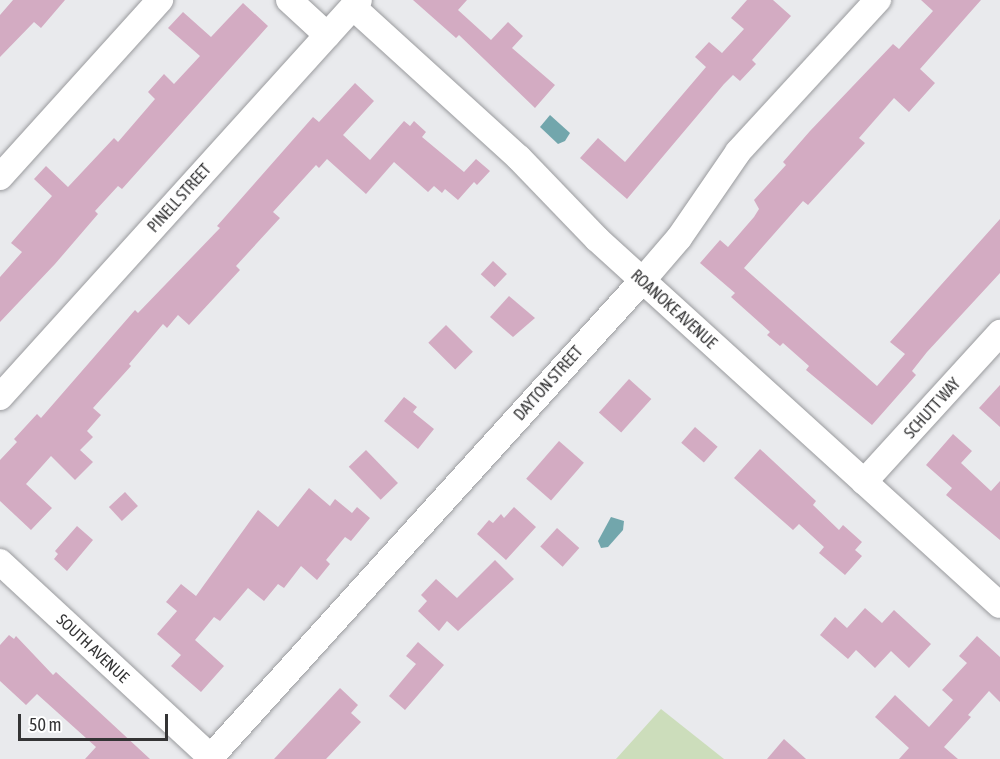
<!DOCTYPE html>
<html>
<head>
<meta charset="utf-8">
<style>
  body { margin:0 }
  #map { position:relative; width:1000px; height:759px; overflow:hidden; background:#e9eaed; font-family:"Asap Condensed",sans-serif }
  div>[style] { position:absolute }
  .green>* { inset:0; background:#cdb }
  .water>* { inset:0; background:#72a6ac }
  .building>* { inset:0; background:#d3abc2; transform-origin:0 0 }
  .roads { filter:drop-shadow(0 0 2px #9a9b9e) drop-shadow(0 0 2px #9a9b9e) }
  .minor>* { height:26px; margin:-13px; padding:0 13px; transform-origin:13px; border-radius:13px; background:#fff }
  span { translate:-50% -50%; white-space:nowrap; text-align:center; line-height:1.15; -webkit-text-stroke:5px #fff; paint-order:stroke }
  .street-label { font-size:16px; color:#343435 }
  .scale { position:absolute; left:18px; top:714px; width:150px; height:27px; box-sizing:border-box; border:3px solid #343435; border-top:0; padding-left:8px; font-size:18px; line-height:21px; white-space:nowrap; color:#343435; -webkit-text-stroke:4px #fff; paint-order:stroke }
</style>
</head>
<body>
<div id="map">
  <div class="green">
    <div style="clip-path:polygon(661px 709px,724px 759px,616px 759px)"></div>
  </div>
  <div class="water">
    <div style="clip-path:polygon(550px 115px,570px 133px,565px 141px,558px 144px,540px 127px)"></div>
    <div style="clip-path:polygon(611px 517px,624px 521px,623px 530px,608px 547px,601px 548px,598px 541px)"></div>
  </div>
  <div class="building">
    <div style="clip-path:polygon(13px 0,65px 0,41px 28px,34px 22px,0 57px,0 15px)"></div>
    <div style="clip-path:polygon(413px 0,467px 0,458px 10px,491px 40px,508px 22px,523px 36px,512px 48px,555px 85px,535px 108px,459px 35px,456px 38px)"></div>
    <div style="clip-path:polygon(747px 0,773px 0,791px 16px,752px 60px,756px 64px,740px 81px,733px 75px,724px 84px,627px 199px,580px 158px,598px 138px,625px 162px,706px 67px,695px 57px,709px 42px,722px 53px,744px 29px,731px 18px)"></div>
    <div style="clip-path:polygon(921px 0,981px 0,920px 69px,935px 83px,909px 112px,894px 98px,859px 138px,865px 143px,808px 205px,803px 201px,744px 268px,877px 386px,905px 354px,890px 342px,1000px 219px,1000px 273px,927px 352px,912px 371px,916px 375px,872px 425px,806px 370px,809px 366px,783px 343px,780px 346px,767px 335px,770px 332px,731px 297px,735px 293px,700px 263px,720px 240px,728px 247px,754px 217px,759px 209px,754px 200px,786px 165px,783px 162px,810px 131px,893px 44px,899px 49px,933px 11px)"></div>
    <div style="clip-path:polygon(243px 3px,268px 26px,122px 189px,118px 186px,95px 211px,98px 214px,55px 264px,0 322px,0 277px,22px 252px,11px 243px,52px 196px,34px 179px,46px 166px,68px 187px,114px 138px,118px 142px,155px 99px,148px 92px,164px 74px,174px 84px,200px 56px,168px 28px,183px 12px,211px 37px)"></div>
    <div style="clip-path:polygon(355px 83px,374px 101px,343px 135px,370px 160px,404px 121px,410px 126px,414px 121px,426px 132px,422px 137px,464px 172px,476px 159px,490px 171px,477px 185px,474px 182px,458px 200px,445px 189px,442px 193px,434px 186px,428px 192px,394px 162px,366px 194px,327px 159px,319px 168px,316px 165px,273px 212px,280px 218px,236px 266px,240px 270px,189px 325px,178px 315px,167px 328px,163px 324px,129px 364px,131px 366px,93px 408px,101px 415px,87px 431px,93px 437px,80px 450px,93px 462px,75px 480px,51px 456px,26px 484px,52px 508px,31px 530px,0 501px,0 460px,17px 442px,14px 439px,37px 414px,41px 418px,135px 310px,138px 313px,220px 228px,217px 226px,313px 117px,319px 122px)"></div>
    <div style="left:493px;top:261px;width:19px;height:18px;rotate:43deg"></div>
    <div style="clip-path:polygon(509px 296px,535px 318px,513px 337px,490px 317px)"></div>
    <div style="left:446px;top:325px;width:38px;height:25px;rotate:45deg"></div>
    <div style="left:629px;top:379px;width:30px;height:45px;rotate:42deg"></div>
    <div style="clip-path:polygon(1000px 385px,1000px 427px,979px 408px)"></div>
    <div style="clip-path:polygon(404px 397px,417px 407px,413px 412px,434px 429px,418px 449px,384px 421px)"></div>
    <div style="left:695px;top:427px;width:30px;height:21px;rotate:41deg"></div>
    <div style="clip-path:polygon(953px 434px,972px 451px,961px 463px,991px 491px,1000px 481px,1000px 540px,946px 495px,952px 488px,926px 465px)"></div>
    <div style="left:559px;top:441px;width:33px;height:50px;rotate:41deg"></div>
    <div style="clip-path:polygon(760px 449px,816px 501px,813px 505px,839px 530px,843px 525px,862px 542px,855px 550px,862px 556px,845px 575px,819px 553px,824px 547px,799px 524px,793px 530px,734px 478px)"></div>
    <div style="left:366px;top:450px;width:46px;height:24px;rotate:46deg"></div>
    <div style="clip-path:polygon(309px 488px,330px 506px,335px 499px,352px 513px,357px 507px,370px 518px,351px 541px,345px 537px,326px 560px,330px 564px,317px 580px,301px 566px,284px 588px,278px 584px,264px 601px,248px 588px,220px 621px,214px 617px,195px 640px,224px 666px,201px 692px,171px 666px,181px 655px,157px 634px,177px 611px,166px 602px,181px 584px,196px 596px,258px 510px,278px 527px)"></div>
    <div style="left:125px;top:492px;width:19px;height:22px;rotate:47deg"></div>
    <div style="clip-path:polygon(514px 507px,536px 527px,506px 560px,477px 534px,489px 520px,493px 523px,501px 514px,504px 518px)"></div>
    <div style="clip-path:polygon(77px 526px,93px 540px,67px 571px,54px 559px,58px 554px,55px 551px)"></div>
    <div style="left:557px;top:528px;width:30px;height:25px;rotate:42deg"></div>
    <div style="clip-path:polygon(495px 560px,514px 579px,458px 631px,447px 621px,439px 631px,418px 611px,427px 601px,421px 595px,436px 579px,457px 598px)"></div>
    <div style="clip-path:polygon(865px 608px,882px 623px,894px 610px,931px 644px,909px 668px,891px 651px,875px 668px,856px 650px,848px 659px,820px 635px,835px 617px,847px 628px)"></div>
    <div style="clip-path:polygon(9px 635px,14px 639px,16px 636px,53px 675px,56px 672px,150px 759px,85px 759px,96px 747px,37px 694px,26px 705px,0 681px,0 645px)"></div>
    <div style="clip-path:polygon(977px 636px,1000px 657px,1000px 702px,989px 691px,968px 715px,971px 717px,944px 747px,958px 759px,899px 759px,909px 748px,875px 717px,895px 695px,929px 727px,953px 700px,942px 690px,967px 663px,959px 656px)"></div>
    <div style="clip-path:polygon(418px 642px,444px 665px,405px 710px,389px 696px,416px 664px,406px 656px)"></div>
    <div style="clip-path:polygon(340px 688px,358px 705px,351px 713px,361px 722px,326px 759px,274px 759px)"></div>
    <div style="clip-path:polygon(784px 739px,806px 759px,767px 759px)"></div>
  </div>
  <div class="roads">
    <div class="minor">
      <div style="left:289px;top:0;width:52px;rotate:42.6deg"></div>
      <div style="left:353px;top:7px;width:224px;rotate:42.3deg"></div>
      <div style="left:519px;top:158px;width:112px;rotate:46.1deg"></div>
      <div style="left:597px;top:239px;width:544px;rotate:42.25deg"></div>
      <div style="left:0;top:177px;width:239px;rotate:-47.9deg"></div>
      <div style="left:0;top:397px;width:535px;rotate:-47.88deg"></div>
      <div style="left:864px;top:482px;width:202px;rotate:-47.6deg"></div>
      <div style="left:0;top:562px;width:290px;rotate:42.8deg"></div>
      <div style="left:209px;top:759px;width:645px;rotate:-47.83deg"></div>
      <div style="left:642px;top:281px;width:57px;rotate:-49.3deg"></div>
      <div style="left:679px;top:238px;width:104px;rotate:-55.5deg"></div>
      <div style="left:738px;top:152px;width:207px;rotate:-47.4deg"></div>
    </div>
  </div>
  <div class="street-label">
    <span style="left:179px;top:198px;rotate:-48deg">PINELL STREET</span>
    <span style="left:674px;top:309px;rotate:42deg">ROANOKE AVENUE</span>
    <span style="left:548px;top:383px;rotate:-48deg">DAYTON STREET</span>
    <span style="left:932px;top:408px;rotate:-48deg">SCHUTT WAY</span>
    <span style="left:93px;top:648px;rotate:43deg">SOUTH AVENUE</span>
  </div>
  <div class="scale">50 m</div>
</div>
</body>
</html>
